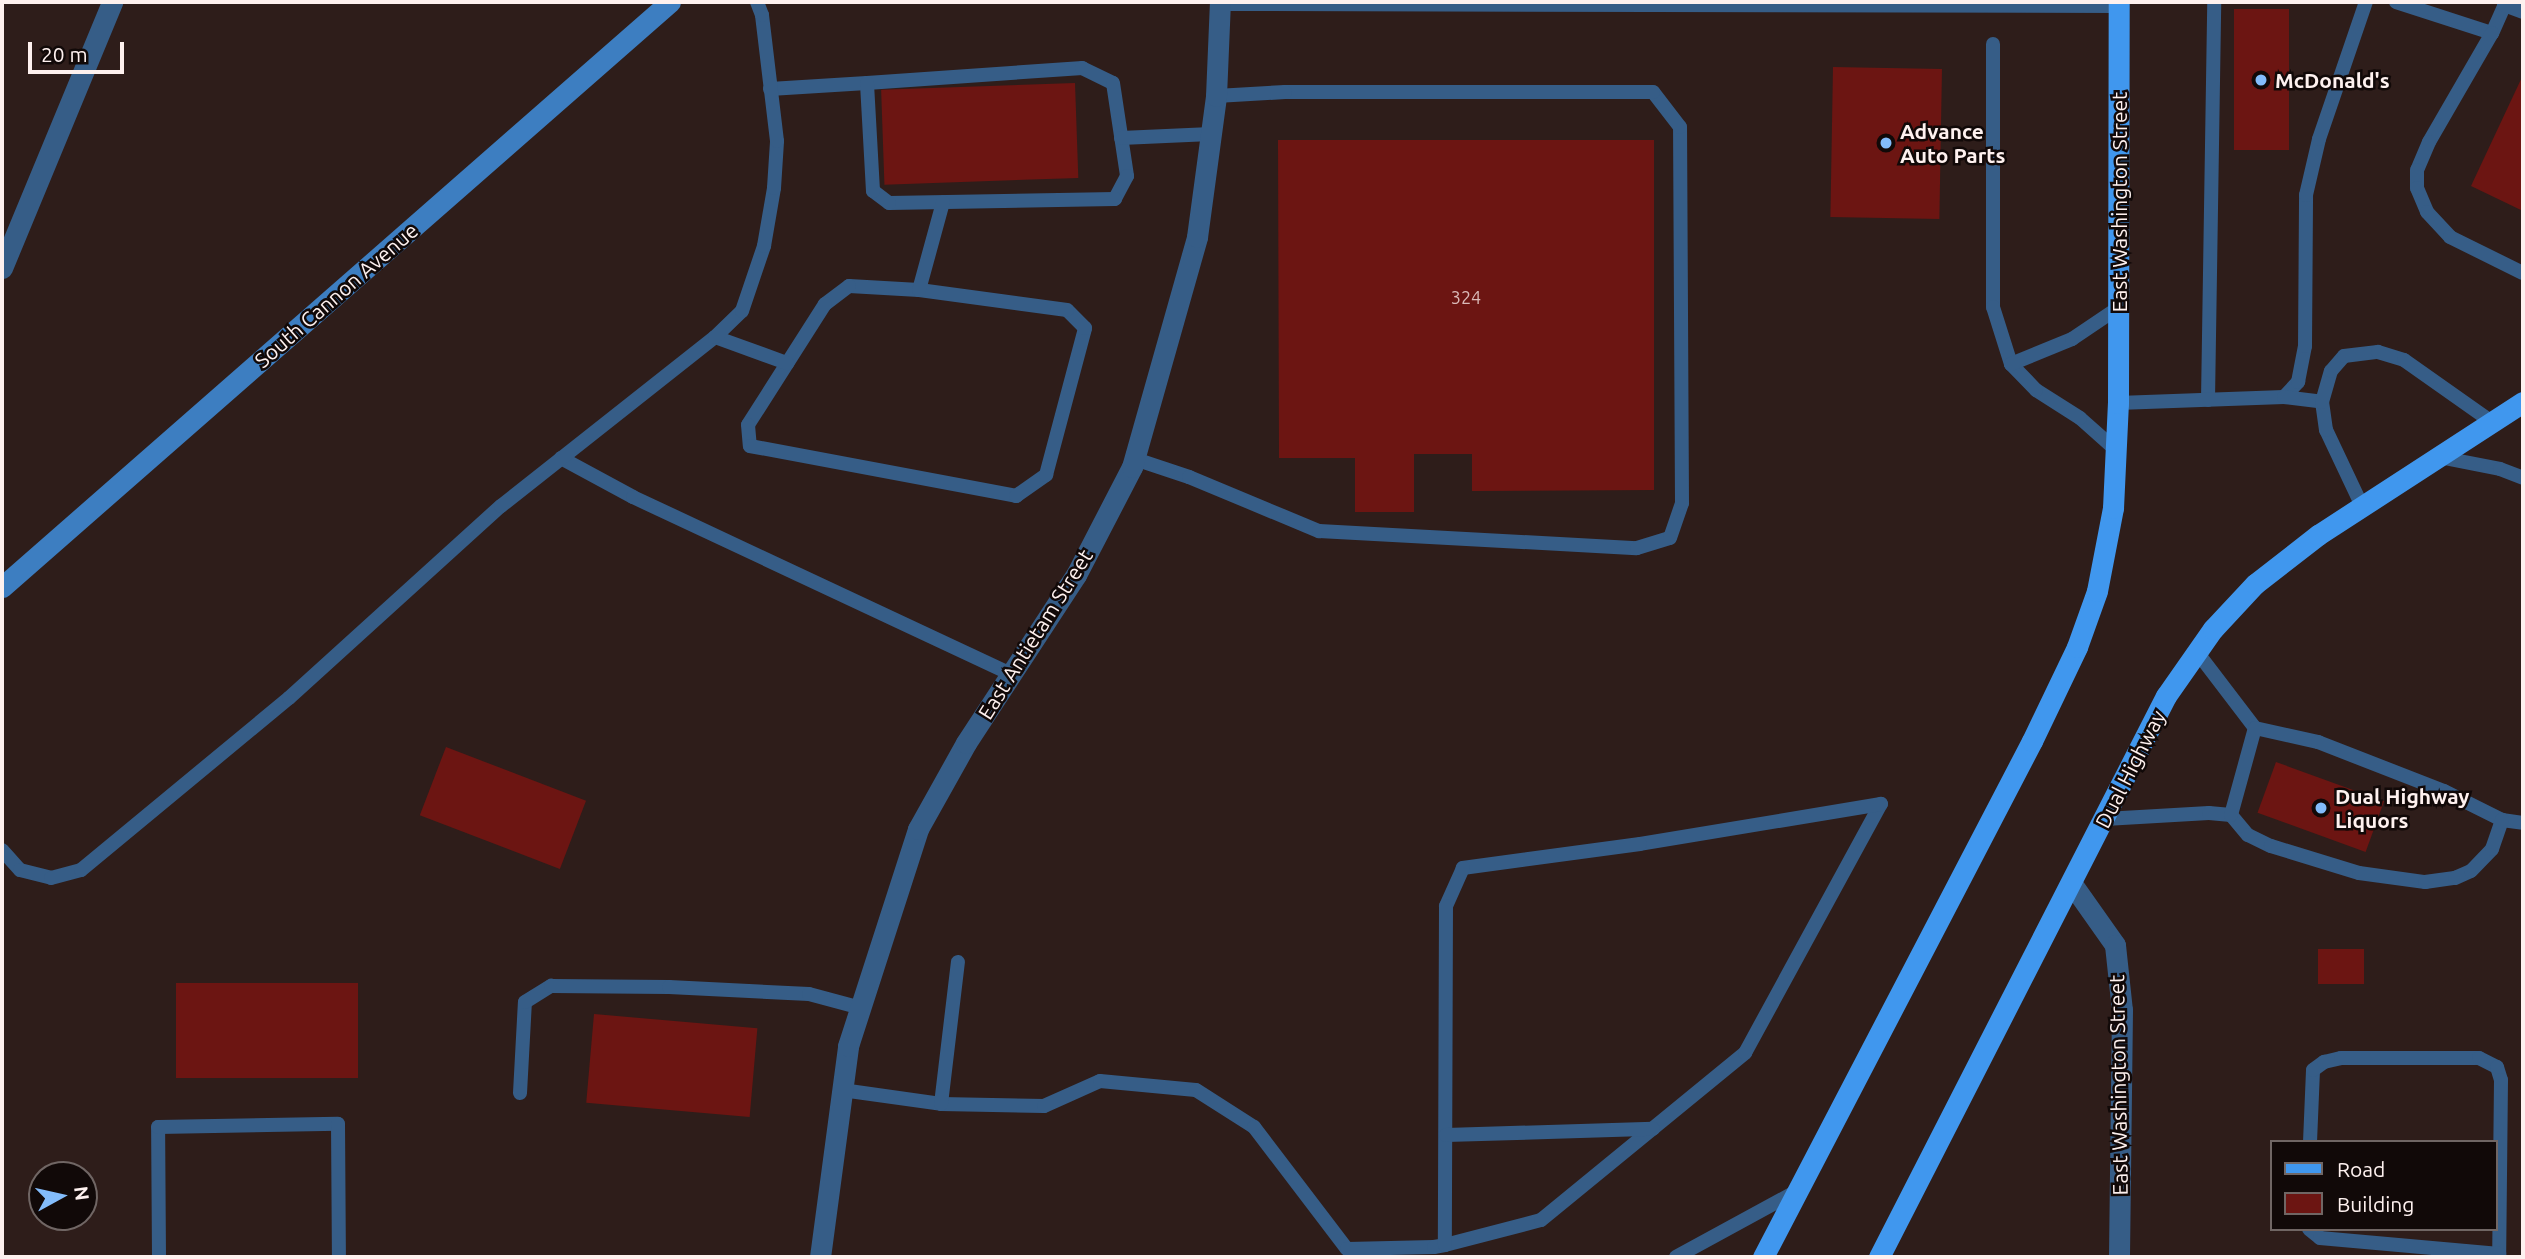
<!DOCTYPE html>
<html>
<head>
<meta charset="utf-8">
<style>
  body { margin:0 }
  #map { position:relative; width:2525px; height:1259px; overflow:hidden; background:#2e1d1a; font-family:Ubuntu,sans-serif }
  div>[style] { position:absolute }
  .building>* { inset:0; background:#6c1512; transform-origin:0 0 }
  .lane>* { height:14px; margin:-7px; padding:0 7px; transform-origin:7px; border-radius:7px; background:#365d87 }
  .street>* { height:21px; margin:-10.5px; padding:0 10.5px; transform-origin:10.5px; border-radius:10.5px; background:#365d87 }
  .secondary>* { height:21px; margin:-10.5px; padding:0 10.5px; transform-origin:10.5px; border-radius:10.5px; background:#3d7ec1 }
  .primary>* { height:21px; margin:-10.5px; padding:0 10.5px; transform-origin:10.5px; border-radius:10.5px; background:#4097ee }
  .dots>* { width:19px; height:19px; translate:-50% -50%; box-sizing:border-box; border:4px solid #110908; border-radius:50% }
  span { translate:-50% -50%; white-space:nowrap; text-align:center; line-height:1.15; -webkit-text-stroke:5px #110908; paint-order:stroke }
  .number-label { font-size:18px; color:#dabab8 }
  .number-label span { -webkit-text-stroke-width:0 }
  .poi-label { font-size:21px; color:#fef1ef; font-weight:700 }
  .left { translate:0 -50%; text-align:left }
  .street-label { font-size:21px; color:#fef1ef }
  .frame { position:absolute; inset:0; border:4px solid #fef1ef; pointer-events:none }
  .legend { position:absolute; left:2270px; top:1140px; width:228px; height:91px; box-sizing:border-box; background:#110908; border:2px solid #706664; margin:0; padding:9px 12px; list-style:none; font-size:21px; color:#fef1ef }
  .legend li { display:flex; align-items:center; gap:14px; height:35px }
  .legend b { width:35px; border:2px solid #706664 }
  .north { position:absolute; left:28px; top:1161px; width:70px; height:70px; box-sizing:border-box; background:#110908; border:2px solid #706664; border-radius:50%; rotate:82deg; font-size:19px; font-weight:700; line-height:28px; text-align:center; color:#fef1ef }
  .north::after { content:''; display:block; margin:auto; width:24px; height:32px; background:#83bcfb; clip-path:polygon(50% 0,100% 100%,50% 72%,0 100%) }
  .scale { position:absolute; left:28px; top:42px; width:96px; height:32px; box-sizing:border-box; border:4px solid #fef1ef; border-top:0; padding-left:9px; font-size:21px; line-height:24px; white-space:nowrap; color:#fef1ef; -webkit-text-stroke:5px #110908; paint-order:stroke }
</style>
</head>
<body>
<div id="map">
  <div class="building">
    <div style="left:2234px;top:9px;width:55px;height:141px"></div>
    <div style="left:1833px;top:67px;width:109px;height:150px;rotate:1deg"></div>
    <div style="clip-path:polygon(2523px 75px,2523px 211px,2471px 186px)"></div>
    <div style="left:1075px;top:83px;width:95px;height:194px;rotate:88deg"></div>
    <div style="clip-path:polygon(1278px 140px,1654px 140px,1654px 490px,1472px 491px,1472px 454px,1414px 454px,1414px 512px,1355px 512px,1355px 458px,1279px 458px)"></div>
    <div style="left:446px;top:747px;width:150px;height:73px;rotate:21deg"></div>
    <div style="left:2276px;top:762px;width:115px;height:54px;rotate:20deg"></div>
    <div style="left:2318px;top:949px;width:46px;height:35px"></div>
    <div style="left:176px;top:983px;width:182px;height:95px"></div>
    <div style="left:594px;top:1014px;width:164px;height:89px;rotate:5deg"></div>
  </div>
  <div class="lane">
    <div style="left:2396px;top:2px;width:101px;rotate:17.9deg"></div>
    <div style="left:2506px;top:2px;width:34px;rotate:114deg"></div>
    <div style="left:2492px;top:33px;width:126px;rotate:120deg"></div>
    <div style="left:2429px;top:142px;width:30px;rotate:113deg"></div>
    <div style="left:2417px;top:170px;width:18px;rotate:90deg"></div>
    <div style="left:2417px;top:188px;width:26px;rotate:67deg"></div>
    <div style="left:2427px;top:212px;width:34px;rotate:47deg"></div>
    <div style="left:2450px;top:237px;width:81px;rotate:26.3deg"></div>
    <div style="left:1220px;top:4px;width:899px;rotate:0.13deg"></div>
    <div style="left:2504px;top:5px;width:20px;rotate:20deg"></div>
    <div style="left:1993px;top:44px;width:263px;rotate:90deg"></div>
    <div style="left:1993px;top:307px;width:60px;rotate:72.5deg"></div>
    <div style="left:770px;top:89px;width:97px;rotate:-3.5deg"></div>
    <div style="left:867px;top:83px;width:216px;rotate:-4deg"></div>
    <div style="left:1082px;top:68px;width:34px;rotate:26deg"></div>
    <div style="left:1113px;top:83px;width:94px;rotate:81.4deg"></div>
    <div style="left:1127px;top:176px;width:26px;rotate:118deg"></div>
    <div style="left:1115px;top:199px;width:226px;rotate:179deg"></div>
    <div style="left:889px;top:203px;width:20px;rotate:-143deg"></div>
    <div style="left:873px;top:191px;width:108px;rotate:-93.2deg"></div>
    <div style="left:1121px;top:138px;width:90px;rotate:-2.5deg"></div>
    <div style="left:919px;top:290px;width:70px;rotate:-176.7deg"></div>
    <div style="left:849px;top:286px;width:30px;rotate:143deg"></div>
    <div style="left:825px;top:304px;width:143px;rotate:122.5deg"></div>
    <div style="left:748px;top:425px;width:21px;rotate:85deg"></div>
    <div style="left:750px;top:446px;width:271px;rotate:10.6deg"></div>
    <div style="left:1016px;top:496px;width:37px;rotate:-35deg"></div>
    <div style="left:1046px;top:475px;width:152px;rotate:-75.1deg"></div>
    <div style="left:1085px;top:328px;width:25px;rotate:-135deg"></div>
    <div style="left:1067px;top:310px;width:149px;rotate:-172.3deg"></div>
    <div style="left:919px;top:290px;width:91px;rotate:-74.7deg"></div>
    <div style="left:715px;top:337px;width:77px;rotate:19.9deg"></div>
    <div style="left:2284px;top:397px;width:21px;rotate:-47deg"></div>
    <div style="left:2298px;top:382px;width:37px;rotate:-79deg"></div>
    <div style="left:2305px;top:346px;width:151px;rotate:-89.6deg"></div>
    <div style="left:2306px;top:195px;width:57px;rotate:-76.9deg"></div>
    <div style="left:2319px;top:139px;width:145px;rotate:-71.1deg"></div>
    <div style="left:2208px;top:400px;width:398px;rotate:-89.1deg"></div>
    <div style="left:2118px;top:403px;width:166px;rotate:-2.1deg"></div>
    <div style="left:2284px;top:397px;width:38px;rotate:7deg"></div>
    <div style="left:2116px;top:450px;width:48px;rotate:-138.4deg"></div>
    <div style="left:2080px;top:418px;width:52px;rotate:-147.5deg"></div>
    <div style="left:2036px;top:390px;width:36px;rotate:-134deg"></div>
    <div style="left:2011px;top:364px;width:66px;rotate:-22.3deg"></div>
    <div style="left:2072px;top:339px;width:55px;rotate:-34deg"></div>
    <div style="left:2439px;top:457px;width:62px;rotate:11.1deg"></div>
    <div style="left:2500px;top:469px;width:25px;rotate:21deg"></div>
    <div style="left:561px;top:458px;width:82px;rotate:28.4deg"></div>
    <div style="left:633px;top:497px;width:417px;rotate:25.1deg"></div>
    <div style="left:1135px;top:459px;width:57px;rotate:18.4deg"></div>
    <div style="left:1189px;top:477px;width:141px;rotate:22.6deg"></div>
    <div style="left:1319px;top:531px;width:318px;rotate:3.1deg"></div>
    <div style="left:1637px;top:548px;width:34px;rotate:-17deg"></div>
    <div style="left:1670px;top:538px;width:37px;rotate:-71deg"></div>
    <div style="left:1682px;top:503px;width:376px;rotate:-90.3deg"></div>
    <div style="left:1680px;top:127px;width:44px;rotate:-127.6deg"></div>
    <div style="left:1653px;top:92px;width:368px;rotate:180deg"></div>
    <div style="left:1285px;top:92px;width:69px;rotate:176.7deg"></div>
    <div style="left:2362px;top:506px;width:84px;rotate:-115.3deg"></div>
    <div style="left:2326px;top:430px;width:28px;rotate:-98deg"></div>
    <div style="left:2322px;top:402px;width:32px;rotate:-74deg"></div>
    <div style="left:2331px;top:371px;width:20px;rotate:-49deg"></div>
    <div style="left:2344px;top:356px;width:34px;rotate:-7deg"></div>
    <div style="left:2378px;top:352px;width:27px;rotate:17deg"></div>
    <div style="left:2404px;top:360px;width:108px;rotate:35.2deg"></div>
    <div style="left:2197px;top:652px;width:96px;rotate:52.7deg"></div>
    <div style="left:2255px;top:728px;width:65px;rotate:12.5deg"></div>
    <div style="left:2318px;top:742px;width:135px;rotate:21.3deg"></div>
    <div style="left:2444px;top:791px;width:65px;rotate:26.6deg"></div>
    <div style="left:2502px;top:820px;width:21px;rotate:8deg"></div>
    <div style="left:2231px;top:815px;width:26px;rotate:50deg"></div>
    <div style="left:2248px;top:835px;width:25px;rotate:26deg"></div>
    <div style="left:2271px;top:846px;width:92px;rotate:17.1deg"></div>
    <div style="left:2359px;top:873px;width:67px;rotate:7.8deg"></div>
    <div style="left:2425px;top:882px;width:30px;rotate:-8deg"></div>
    <div style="left:2455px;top:878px;width:17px;rotate:-24deg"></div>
    <div style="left:2471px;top:871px;width:30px;rotate:-46deg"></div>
    <div style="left:2492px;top:849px;width:31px;rotate:-71deg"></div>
    <div style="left:2105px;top:819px;width:104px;rotate:-3.3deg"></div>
    <div style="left:2209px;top:813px;width:22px;rotate:5deg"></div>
    <div style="left:2231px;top:815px;width:90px;rotate:-74.6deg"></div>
    <div style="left:2px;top:850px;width:27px;rotate:48deg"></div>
    <div style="left:20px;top:870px;width:32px;rotate:14deg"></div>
    <div style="left:51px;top:878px;width:31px;rotate:-15deg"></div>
    <div style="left:81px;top:870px;width:270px;rotate:-39.6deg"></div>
    <div style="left:289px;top:698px;width:286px;rotate:-42.2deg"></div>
    <div style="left:501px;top:506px;width:273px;rotate:-38.3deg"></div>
    <div style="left:715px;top:337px;width:37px;rotate:-44deg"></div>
    <div style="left:742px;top:311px;width:69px;rotate:-71.3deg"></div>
    <div style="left:764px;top:246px;width:59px;rotate:-80.2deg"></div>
    <div style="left:774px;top:188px;width:47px;rotate:-86.3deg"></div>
    <div style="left:777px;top:141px;width:127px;rotate:-96.8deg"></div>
    <div style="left:762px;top:15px;width:14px;rotate:-111deg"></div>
    <div style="left:842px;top:1090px;width:100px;rotate:8deg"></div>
    <div style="left:941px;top:1104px;width:103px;rotate:1.1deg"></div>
    <div style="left:1044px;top:1106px;width:61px;rotate:-24.1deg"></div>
    <div style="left:1100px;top:1081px;width:96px;rotate:5.4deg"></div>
    <div style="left:1196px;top:1090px;width:69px;rotate:32.5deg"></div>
    <div style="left:1254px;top:1127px;width:153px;rotate:52.7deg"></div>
    <div style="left:1347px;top:1249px;width:87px;rotate:-1.3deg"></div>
    <div style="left:1434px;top:1247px;width:11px;rotate:-10deg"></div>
    <div style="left:1445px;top:1245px;width:99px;rotate:-14.6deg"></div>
    <div style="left:1541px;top:1220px;width:264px;rotate:-39.3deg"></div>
    <div style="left:1745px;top:1053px;width:284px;rotate:-61.4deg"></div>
    <div style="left:1881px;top:804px;width:244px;rotate:170.6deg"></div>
    <div style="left:1640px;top:844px;width:179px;rotate:172.3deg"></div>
    <div style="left:1463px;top:868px;width:42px;rotate:114.1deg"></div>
    <div style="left:1446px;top:906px;width:339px;rotate:90.2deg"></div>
    <div style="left:520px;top:1093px;width:91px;rotate:-86.9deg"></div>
    <div style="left:525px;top:1002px;width:31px;rotate:-32deg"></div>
    <div style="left:551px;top:986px;width:118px;rotate:0.5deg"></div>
    <div style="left:669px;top:987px;width:140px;rotate:2.9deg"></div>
    <div style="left:809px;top:994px;width:54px;rotate:15.1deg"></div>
    <div style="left:941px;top:1104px;width:143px;rotate:-83.2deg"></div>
    <div style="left:1446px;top:1135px;width:207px;rotate:-1.7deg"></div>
    <div style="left:2310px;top:1142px;width:72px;rotate:-87.6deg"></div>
    <div style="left:2313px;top:1070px;width:14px;rotate:-36deg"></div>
    <div style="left:2324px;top:1062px;width:17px;rotate:-13deg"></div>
    <div style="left:2341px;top:1058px;width:138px"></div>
    <div style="left:2479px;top:1058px;width:20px;rotate:27deg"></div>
    <div style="left:2497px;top:1067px;width:14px;rotate:73deg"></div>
    <div style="left:2501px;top:1080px;width:177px;rotate:90.6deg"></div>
    <div style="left:2309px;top:1229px;width:14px;rotate:39deg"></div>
    <div style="left:2320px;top:1238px;width:180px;rotate:5.1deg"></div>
    <div style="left:159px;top:1257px;width:130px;rotate:-90.4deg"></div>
    <div style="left:158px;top:1127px;width:180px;rotate:-1deg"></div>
    <div style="left:338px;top:1124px;width:133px;rotate:89.6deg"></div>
    <div style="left:1676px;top:1257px;width:138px;rotate:-28.6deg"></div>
  </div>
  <div class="street">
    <div style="left:2px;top:268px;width:288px;rotate:-67.5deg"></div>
    <div style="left:2072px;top:884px;width:75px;rotate:54.8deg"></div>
    <div style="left:2115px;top:945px;width:65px;rotate:83.9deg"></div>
    <div style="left:2122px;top:1010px;width:247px;rotate:90.7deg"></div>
    <div style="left:820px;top:1257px;width:213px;rotate:-82.4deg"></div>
    <div style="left:848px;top:1046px;width:228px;rotate:-72.1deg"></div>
    <div style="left:918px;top:829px;width:98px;rotate:-60.8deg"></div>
    <div style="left:966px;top:743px;width:201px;rotate:-56.8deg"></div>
    <div style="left:1076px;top:575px;width:122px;rotate:-62.6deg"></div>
    <div style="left:1132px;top:467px;width:239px;rotate:-74.2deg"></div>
    <div style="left:1197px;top:237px;width:142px;rotate:-82.3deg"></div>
    <div style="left:1216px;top:96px;width:94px;rotate:-87.6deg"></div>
  </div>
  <div class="secondary">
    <div style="left:2px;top:587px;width:888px;rotate:-41.21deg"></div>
  </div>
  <div class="primary">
    <div style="left:1763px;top:1257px;width:582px;rotate:-62.47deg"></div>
    <div style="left:2032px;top:741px;width:104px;rotate:-64.4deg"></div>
    <div style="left:2077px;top:647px;width:59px;rotate:-70.3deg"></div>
    <div style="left:2097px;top:591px;width:85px;rotate:-79.1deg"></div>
    <div style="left:2113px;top:508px;width:105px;rotate:-87.3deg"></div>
    <div style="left:2118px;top:403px;width:401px;rotate:-89.9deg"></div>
    <div style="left:1879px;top:1257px;width:630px;rotate:-62.91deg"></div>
    <div style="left:2166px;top:696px;width:82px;rotate:-55deg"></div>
    <div style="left:2213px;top:629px;width:62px;rotate:-47deg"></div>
    <div style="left:2255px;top:584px;width:80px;rotate:-37.9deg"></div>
    <div style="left:2318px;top:535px;width:244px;rotate:-33deg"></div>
  </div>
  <div class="dots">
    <div style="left:2261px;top:80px;background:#83bcfb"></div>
    <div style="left:1886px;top:143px;background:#83bcfb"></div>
    <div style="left:2321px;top:808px;background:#83bcfb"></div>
  </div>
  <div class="number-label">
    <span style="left:1466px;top:297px">324</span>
  </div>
  <div class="poi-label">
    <span class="left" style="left:2275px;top:80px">McDonald's</span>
    <span class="left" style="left:1900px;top:143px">Advance<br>Auto Parts</span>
    <span class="left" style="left:2335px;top:808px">Dual Highway<br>Liquors</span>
  </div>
  <div class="street-label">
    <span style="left:2119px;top:202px;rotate:-90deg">East Washington Street</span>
    <span style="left:336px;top:295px;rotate:-41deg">South Cannon Avenue</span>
    <span style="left:1035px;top:634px;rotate:-58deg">East Antietam Street</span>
    <span style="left:2130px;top:769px;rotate:-63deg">Dual Highway</span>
    <span style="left:2118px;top:1085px;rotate:-91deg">East Washington Street</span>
  </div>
  <div class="frame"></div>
  <ul class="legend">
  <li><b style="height:9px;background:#4097ee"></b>Road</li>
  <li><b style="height:19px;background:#6c1512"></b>Building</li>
  </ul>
  <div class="north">N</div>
  <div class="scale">20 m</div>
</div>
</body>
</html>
